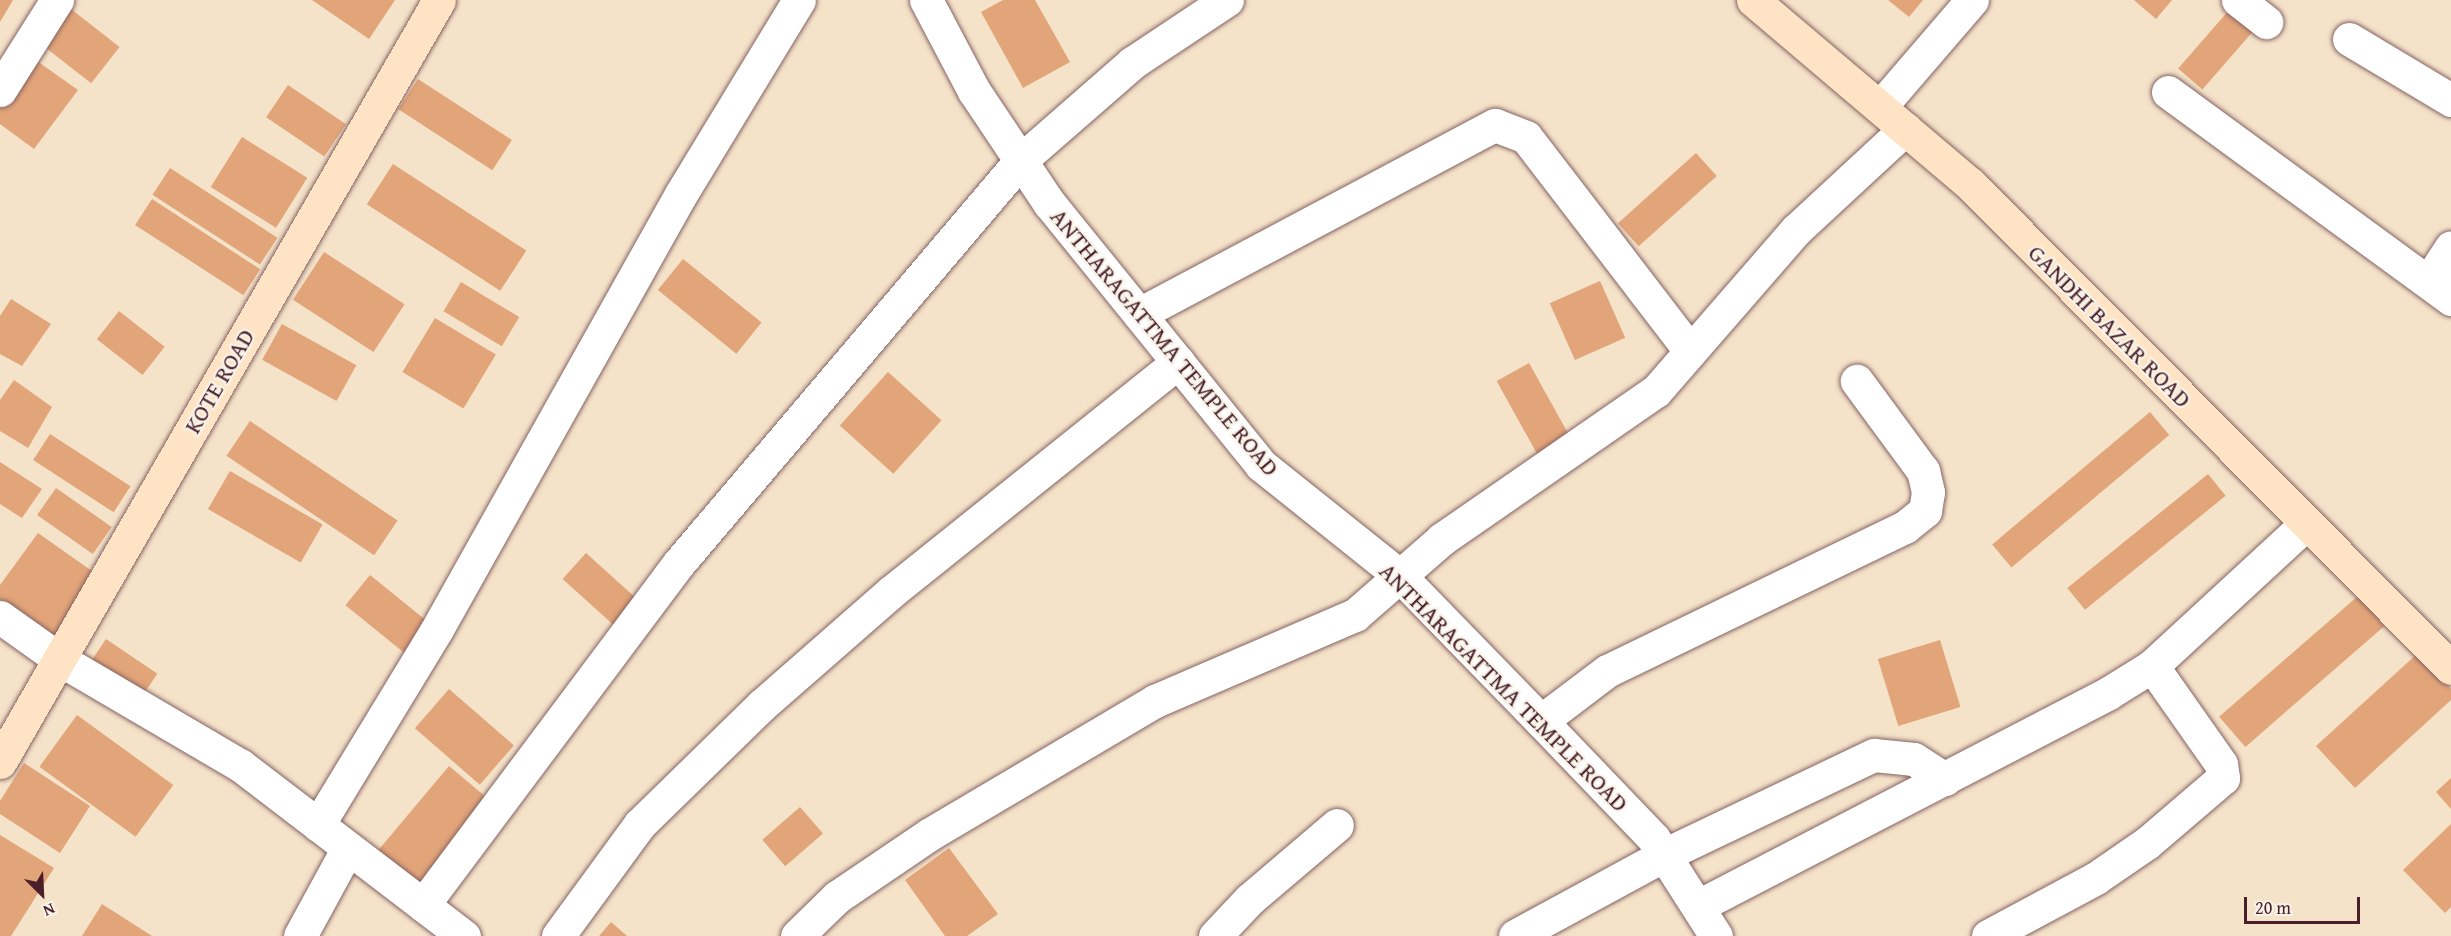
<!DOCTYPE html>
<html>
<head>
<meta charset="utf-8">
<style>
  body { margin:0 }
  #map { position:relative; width:2451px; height:936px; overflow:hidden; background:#f4e2c9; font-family:"Gentium Book Plus",serif }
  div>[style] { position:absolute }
  .building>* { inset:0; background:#e2a479; transform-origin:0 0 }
  .roads { filter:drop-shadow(0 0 2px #866362) drop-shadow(0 0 2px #866362) }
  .street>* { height:33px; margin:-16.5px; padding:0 16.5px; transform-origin:16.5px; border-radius:16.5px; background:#fff }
  .secondary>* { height:33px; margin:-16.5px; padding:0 16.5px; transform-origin:16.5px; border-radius:16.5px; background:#fee4c5 }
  span { translate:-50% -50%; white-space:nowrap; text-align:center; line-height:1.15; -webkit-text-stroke:4.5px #f7f3e8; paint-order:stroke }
  .street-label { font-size:24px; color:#4a1f2b }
  .north { position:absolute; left:12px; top:864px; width:60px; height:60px; -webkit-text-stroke:4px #f7f3e8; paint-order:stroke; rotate:156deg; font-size:16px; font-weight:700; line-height:24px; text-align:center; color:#4a1f2b }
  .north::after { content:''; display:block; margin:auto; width:21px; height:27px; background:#4a1f2b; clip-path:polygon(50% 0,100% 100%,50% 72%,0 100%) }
  .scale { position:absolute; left:2244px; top:897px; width:116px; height:27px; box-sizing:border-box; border:3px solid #4a1f2b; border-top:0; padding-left:8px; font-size:18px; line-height:21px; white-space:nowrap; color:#4a1f2b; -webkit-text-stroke:4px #f7f3e8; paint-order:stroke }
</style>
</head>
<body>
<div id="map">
  <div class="building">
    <div style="clip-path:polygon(0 0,13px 0,0 22px)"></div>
    <div style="clip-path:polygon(312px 0,395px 0,369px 39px)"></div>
    <div style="clip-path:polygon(1003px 0,1035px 0,1070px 62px,1023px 88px,981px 12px)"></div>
    <div style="clip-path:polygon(1888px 0,1923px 0,1909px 17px)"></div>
    <div style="clip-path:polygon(2134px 0,2172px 0,2156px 19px)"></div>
    <div style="left:62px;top:2px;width:73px;height:46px;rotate:38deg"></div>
    <div style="left:2230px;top:9px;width:32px;height:79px;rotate:41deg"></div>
    <div style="clip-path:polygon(30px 56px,78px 90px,34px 149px,0 124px,0 96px)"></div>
    <div style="left:418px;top:79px;width:112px;height:36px;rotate:33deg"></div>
    <div style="left:288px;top:85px;width:70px;height:39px;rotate:34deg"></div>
    <div style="left:242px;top:137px;width:77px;height:59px;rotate:32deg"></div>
    <div style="left:1696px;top:153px;width:31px;height:105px;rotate:48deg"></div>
    <div style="left:393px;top:164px;width:159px;height:48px;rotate:33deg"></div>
    <div style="left:170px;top:168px;width:128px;height:32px;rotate:33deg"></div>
    <div style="left:152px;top:199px;width:129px;height:31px;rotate:33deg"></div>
    <div style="left:324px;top:252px;width:96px;height:57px;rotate:33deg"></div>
    <div style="left:683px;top:259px;width:101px;height:40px;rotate:39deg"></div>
    <div style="left:1600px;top:281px;width:62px;height:55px;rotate:66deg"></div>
    <div style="left:461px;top:282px;width:68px;height:34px;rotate:31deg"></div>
    <div style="clip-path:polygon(11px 299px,51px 324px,22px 366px,0 354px,0 316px)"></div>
    <div style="left:119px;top:311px;width:58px;height:36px;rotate:38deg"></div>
    <div style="left:435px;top:318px;width:71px;height:63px;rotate:31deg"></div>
    <div style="left:282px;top:324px;width:85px;height:41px;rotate:29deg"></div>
    <div style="left:1529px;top:363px;width:93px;height:37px;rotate:61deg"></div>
    <div style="left:888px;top:372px;width:72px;height:72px;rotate:42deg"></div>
    <div style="clip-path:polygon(14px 380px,52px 407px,28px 448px,0 431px,0 400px)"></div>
    <div style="left:2150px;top:412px;width:30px;height:206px;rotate:50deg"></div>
    <div style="left:250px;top:421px;width:178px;height:42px;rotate:34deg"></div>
    <div style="left:50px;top:434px;width:96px;height:31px;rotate:33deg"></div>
    <div style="clip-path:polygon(0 462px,42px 489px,22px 518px,0 504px)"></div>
    <div style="left:230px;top:471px;width:107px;height:44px;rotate:30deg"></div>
    <div style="left:2208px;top:474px;width:28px;height:181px;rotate:51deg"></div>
    <div style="left:56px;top:488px;width:68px;height:33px;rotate:35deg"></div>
    <div style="clip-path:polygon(38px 533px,99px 576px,52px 640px,0 603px,0 585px)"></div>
    <div style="left:586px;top:553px;width:75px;height:35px;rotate:42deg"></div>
    <div style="left:370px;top:575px;width:85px;height:39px;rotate:39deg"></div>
    <div style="left:2358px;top:596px;width:40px;height:184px;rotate:49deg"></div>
    <div style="left:106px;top:639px;width:62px;height:34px;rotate:34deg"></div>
    <div style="left:1940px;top:640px;width:70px;height:65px;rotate:73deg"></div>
    <div style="clip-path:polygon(2418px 653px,2451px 689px,2451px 700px,2355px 788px,2316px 746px)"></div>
    <div style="left:449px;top:689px;width:86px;height:52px;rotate:41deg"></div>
    <div style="left:77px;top:715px;width:119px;height:64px;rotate:36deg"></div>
    <div style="clip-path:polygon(24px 763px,90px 806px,60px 853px,0 814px,0 801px)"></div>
    <div style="left:449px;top:766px;width:53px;height:115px;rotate:40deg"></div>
    <div style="clip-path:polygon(2451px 778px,2451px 809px,2436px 792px)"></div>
    <div style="left:800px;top:807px;width:35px;height:50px;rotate:49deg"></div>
    <div style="clip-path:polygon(2451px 824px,2451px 907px,2445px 913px,2403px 870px)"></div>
    <div style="clip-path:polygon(0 835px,54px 868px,11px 936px,0 936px)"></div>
    <div style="clip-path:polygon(949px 848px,998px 914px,967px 936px,945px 936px,905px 880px)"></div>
    <div style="clip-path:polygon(102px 904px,152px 936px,82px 936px)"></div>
    <div style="clip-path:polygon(611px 922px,627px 936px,599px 936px)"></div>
  </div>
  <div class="roads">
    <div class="street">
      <div style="left:926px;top:0;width:103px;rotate:62.2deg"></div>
      <div style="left:974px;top:91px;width:135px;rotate:56.2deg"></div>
      <div style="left:1049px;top:203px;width:337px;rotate:51deg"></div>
      <div style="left:1261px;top:465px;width:178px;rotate:38.6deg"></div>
      <div style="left:1400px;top:576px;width:202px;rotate:45.8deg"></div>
      <div style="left:1541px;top:721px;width:163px;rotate:46.2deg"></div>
      <div style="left:1654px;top:839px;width:115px;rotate:57.4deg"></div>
      <div style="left:2238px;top:0;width:36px;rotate:38deg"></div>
      <div style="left:2349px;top:39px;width:119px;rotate:30.9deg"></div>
      <div style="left:0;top:90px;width:107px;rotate:-57.7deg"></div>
      <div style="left:2168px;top:92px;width:351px;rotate:36.2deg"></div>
      <div style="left:1880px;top:107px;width:141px;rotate:-49.3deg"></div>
      <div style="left:2429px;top:281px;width:40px;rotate:-57.1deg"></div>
      <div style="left:1139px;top:314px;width:403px;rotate:-28deg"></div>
      <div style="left:1495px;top:125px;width:33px;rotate:21deg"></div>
      <div style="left:1526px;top:137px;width:270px;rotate:52.5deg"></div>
      <div style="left:0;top:617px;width:72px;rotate:35.4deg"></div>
      <div style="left:59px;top:659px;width:210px;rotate:30.4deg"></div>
      <div style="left:240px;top:765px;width:282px;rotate:37.4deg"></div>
      <div style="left:1541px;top:721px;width:83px;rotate:-37.1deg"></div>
      <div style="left:1607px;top:671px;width:331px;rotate:-25.8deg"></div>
      <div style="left:1905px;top:527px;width:26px;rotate:-39deg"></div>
      <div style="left:1925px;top:511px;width:19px;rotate:-81deg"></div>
      <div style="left:1928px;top:492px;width:22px;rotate:-103deg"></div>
      <div style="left:1923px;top:471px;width:112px;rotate:-126.3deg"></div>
      <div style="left:318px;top:825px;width:227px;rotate:-58.7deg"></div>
      <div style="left:436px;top:631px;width:501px;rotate:-60.72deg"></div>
      <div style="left:681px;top:194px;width:227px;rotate:-58.7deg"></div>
      <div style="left:423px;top:905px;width:427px;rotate:-53.2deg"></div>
      <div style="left:679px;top:563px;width:529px;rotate:-49.68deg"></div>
      <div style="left:1021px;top:160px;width:147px;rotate:-41.1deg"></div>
      <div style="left:1132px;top:63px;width:114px;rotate:-33.6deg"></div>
      <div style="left:1698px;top:906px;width:461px;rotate:-27.4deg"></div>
      <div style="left:2107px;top:694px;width:53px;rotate:-31.9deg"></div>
      <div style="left:2152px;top:666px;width:211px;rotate:-42.7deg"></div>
      <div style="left:300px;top:936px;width:100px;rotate:-61.4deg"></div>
      <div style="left:558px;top:936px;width:139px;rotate:-53.8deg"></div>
      <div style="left:640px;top:824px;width:170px;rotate:-44.3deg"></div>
      <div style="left:762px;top:705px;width:171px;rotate:-41.2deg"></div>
      <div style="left:891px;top:592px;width:368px;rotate:-38.7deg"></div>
      <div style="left:797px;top:936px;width:56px;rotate:-44.3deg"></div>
      <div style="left:837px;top:897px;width:112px;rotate:-34.1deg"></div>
      <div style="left:930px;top:834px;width:261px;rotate:-30.6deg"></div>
      <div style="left:1155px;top:701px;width:218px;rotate:-23.3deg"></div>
      <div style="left:1355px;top:615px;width:116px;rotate:-41.1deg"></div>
      <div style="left:1442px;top:539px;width:260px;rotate:-34.7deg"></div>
      <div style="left:1656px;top:391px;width:213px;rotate:-49deg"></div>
      <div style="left:1796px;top:230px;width:149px;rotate:-42.8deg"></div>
      <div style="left:1215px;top:936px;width:51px;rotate:-46.6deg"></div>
      <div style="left:1250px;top:899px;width:114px;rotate:-40.4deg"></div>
      <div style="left:1515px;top:936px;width:170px;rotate:-28.5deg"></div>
      <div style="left:1664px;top:855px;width:233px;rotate:-25.5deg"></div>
      <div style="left:1874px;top:755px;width:40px;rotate:5.7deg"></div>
      <div style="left:1914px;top:759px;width:37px;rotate:33deg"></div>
      <div style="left:1988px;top:936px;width:123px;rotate:-28.2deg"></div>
      <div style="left:2096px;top:878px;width:62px;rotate:-34.5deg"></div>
      <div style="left:2147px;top:843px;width:100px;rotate:-40.5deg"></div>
      <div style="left:2223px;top:778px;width:14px;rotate:-98deg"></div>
      <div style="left:2221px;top:764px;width:120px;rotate:-125.1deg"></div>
    </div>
    <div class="secondary">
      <div style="left:1753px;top:0;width:285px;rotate:40.3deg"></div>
      <div style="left:1970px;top:184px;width:682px;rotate:45.18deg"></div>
      <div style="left:0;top:762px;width:879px;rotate:-60.05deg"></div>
    </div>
  </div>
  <div class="street-label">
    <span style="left:2110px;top:326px;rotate:45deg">GANDHI BAZAR ROAD</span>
    <span style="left:1165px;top:342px;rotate:50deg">ANTHARAGATTMA TEMPLE ROAD</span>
    <span style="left:219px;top:381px;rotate:-60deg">KOTE ROAD</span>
    <span style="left:1504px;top:687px;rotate:45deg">ANTHARAGATTMA TEMPLE ROAD</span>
  </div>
  <div class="north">N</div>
  <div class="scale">20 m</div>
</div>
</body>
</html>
